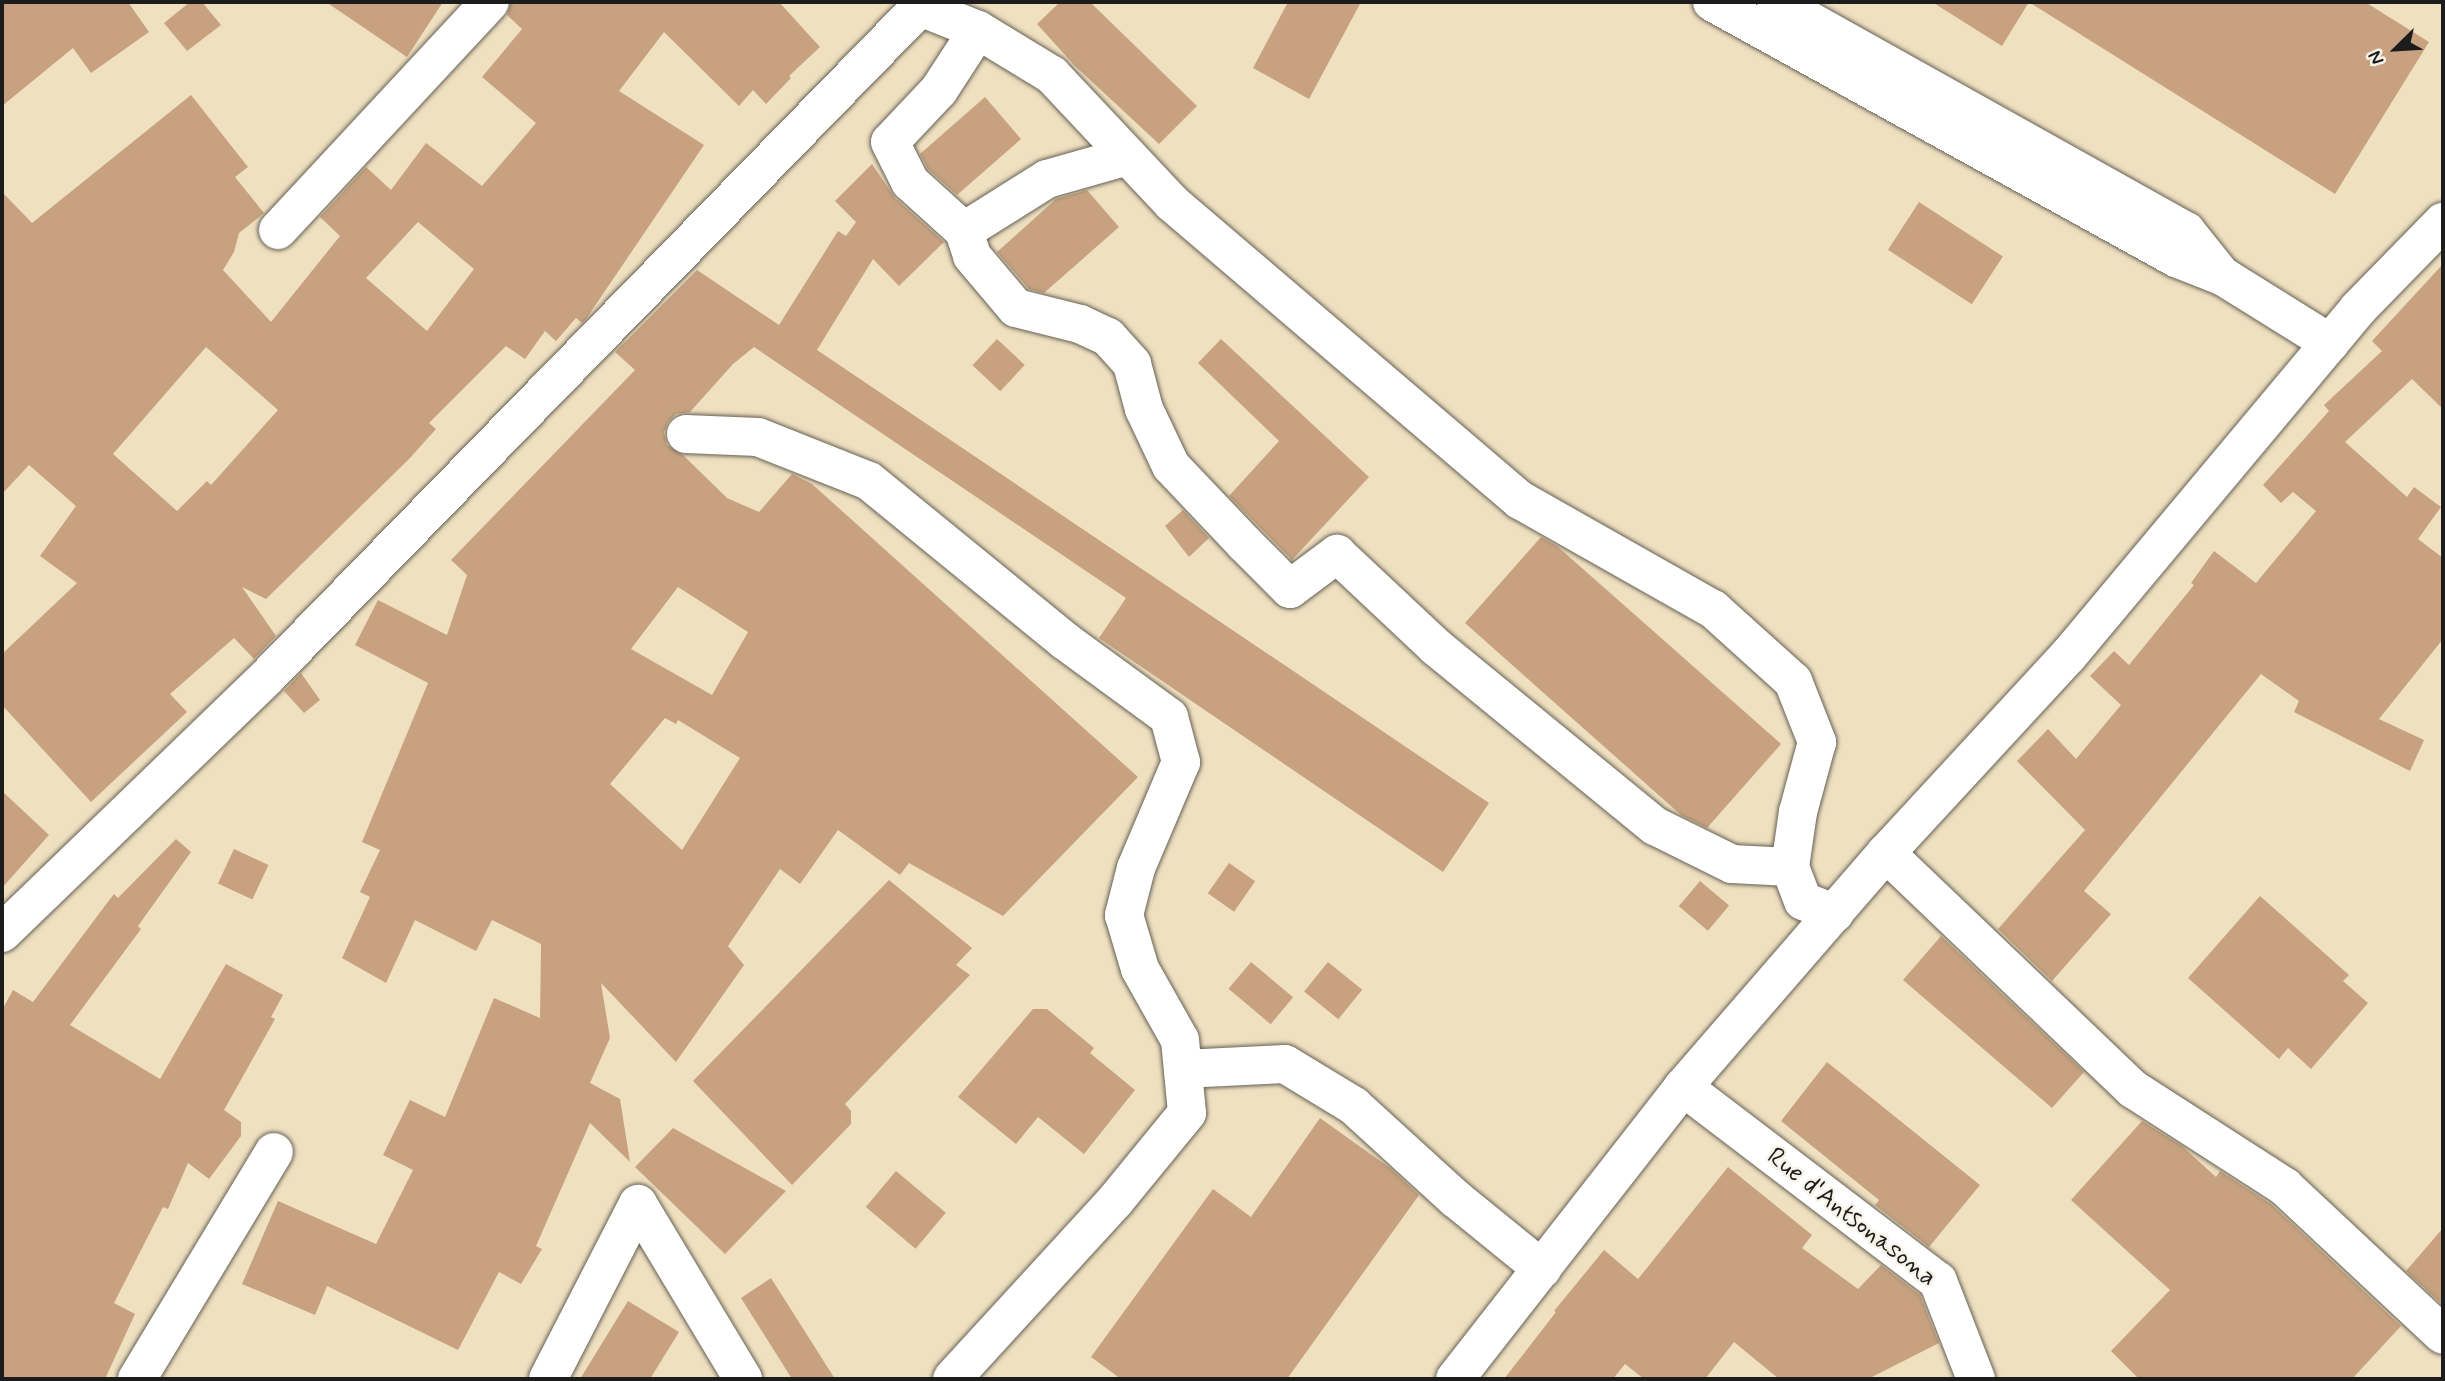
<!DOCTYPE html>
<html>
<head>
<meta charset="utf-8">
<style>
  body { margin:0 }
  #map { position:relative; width:2445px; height:1381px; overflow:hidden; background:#efe0c0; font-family:Mynerve,sans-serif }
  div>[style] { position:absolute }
  .building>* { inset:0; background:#c8a280; transform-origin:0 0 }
  .roads { filter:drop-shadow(0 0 2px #666155) drop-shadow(0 0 2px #666155) }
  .minor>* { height:38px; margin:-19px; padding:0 19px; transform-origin:19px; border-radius:19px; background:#fff }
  span { translate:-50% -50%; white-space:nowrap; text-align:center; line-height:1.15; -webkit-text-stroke:5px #f7f3e8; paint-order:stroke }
  .street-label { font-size:26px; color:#1c1c1c }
  .frame { position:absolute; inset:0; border:4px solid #1c1c1c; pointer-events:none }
  .north { position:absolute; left:2361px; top:14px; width:70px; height:70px; -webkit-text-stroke:5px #f7f3e8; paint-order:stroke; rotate:246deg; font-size:19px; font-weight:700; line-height:28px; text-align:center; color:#1c1c1c }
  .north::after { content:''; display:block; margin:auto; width:24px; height:32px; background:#1c1c1c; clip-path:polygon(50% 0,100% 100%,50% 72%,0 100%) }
</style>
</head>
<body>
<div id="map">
  <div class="building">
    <div style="clip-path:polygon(2px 2px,128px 2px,149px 32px,91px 73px,73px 48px,2px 106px)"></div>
    <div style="clip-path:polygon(190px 2px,202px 2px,221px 25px,187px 51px,164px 23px)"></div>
    <div style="clip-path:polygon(326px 2px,443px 2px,407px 57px)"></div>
    <div style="clip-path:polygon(evenodd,511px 2px,779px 2px,820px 47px,789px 76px,791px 78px,766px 104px,753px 90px,739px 106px,664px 32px,619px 91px,704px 145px,586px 319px,582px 323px,576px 318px,556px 341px,545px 331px,525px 359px,506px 346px,429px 423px,436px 429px,409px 459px,266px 599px,242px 587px,276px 636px,254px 659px,234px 638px,170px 694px,187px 712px,91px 802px,2px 705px,2px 654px,77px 583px,40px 556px,76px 506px,29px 465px,2px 494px,2px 192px,32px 223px,191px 95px,248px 167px,235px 177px,264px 213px,239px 233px,234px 252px,223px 270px,271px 322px,340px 236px,320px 217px,366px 167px,391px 190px,426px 143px,482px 186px,536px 123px,482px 77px,522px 29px,507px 15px,511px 2px,418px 222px,474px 269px,427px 331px,366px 278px,418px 222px,511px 2px,206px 347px,278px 410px,211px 485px,207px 481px,177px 511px,113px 454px,206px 347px)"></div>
    <div style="clip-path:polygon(1060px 2px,1090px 2px,1197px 106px,1159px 144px,1075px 66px,1037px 24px)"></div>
    <div style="clip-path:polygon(1288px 2px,1361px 2px,1309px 99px,1253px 68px)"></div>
    <div style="clip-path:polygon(1932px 2px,2029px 2px,2002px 46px)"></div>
    <div style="clip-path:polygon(2029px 2px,2365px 2px,2429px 42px,2335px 194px)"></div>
    <div style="clip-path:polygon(985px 97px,1021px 139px,957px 195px,928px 169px,920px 154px)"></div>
    <div style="clip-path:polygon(evenodd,872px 164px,895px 198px,944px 242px,899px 286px,873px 259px,817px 350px,1489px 803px,1443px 872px,1099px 638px,1126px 598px,754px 347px,733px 364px,690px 412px,676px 414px,668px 422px,664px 432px,667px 445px,683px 455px,727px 498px,759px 512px,792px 474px,812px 484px,1138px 777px,1003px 916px,909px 863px,900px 875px,838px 830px,800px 884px,780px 869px,728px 946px,744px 965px,676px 1062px,601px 983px,610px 1038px,590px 1083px,620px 1099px,630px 1162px,590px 1123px,536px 1246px,542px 1249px,521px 1284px,499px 1272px,458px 1350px,327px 1286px,315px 1315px,242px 1284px,278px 1201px,376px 1244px,413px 1170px,383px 1155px,410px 1100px,445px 1117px,494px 998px,540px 1018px,541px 944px,492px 920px,476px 951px,415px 920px,386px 983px,342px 958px,370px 897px,360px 892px,380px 850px,362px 842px,428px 683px,355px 645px,378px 600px,447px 635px,467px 575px,451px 560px,635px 370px,615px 352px,697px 270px,779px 325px,838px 231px,846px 236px,856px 222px,835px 201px,872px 164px,678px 587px,748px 632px,712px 695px,631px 649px,678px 587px,872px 164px,665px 718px,676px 724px,678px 720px,740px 758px,682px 850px,610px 784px,665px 718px)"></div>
    <div style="clip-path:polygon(1087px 190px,1119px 227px,1044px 293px,1029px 289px,997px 252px,1056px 199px)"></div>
    <div style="left:1919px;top:202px;width:100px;height:57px;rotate:33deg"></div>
    <div style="clip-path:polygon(2443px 264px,2443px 409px,2412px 379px,2345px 442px,2407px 497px,2414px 487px,2441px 507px,2418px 539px,2443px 558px,2443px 639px,2379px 719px,2424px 740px,2410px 771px,2294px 712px,2299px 701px,2261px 674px,2084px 891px,2111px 914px,2052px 981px,1998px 929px,2085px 830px,2017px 761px,2048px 729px,2076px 759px,2121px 705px,2090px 676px,2114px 651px,2129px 665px,2194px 585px,2191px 583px,2214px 551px,2256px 583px,2316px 511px,2293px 492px,2281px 503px,2263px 485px,2329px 411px,2324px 405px,2382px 351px,2372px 341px)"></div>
    <div style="left:997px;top:339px;width:38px;height:36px;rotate:43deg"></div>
    <div style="clip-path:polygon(1221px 339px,1369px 477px,1292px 560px,1229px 496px,1279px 441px,1198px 363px)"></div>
    <div style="clip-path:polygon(1183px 510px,1209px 538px,1189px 557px,1165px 526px)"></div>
    <div style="clip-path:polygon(1541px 537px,1557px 546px,1781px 744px,1707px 828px,1681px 815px,1465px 623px)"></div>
    <div style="clip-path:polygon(301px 673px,320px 700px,304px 713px,284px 691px)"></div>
    <div style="clip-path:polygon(2px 791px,49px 835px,2px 888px)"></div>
    <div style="clip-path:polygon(176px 839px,191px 852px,138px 926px,141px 929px,70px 1025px,160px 1079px,226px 964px,283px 995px,271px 1017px,275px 1019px,224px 1110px,241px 1122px,241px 1136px,209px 1179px,188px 1163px,168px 1209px,163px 1207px,114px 1303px,135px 1314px,105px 1379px,2px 1379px,2px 1010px,13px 990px,33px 1002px,107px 903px,114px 894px,118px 898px)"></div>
    <div style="left:234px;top:849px;width:38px;height:38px;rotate:25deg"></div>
    <div style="left:1229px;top:863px;width:32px;height:37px;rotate:35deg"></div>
    <div style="clip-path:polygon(889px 880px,972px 948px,956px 965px,970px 975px,845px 1104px,851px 1111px,851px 1124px,792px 1185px,693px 1081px)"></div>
    <div style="left:1700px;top:881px;width:38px;height:33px;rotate:40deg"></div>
    <div style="clip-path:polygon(2260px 896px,2349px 975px,2343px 981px,2368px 1003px,2311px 1069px,2288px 1048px,2279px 1059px,2188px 978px)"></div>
    <div style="clip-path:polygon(1941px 936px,2084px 1072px,2052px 1108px,1903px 980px)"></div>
    <div style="left:1251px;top:962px;width:55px;height:35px;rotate:40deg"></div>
    <div style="left:1328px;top:962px;width:44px;height:38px;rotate:39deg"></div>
    <div style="clip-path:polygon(1033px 1009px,1047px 1009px,1094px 1048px,1090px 1053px,1135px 1090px,1084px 1154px,1038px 1117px,1016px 1144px,958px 1097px)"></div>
    <div style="clip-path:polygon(1827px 1062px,1980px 1185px,1929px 1247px,1875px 1205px,1879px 1200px,1781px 1121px)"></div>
    <div style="clip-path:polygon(1320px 1118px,1390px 1168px,1419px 1195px,1287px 1379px,1121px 1379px,1091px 1357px,1213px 1189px,1251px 1217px)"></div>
    <div style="clip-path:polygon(2142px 1121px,2182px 1146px,2216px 1177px,2220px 1171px,2271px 1204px,2401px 1326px,2352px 1379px,2139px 1379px,2111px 1351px,2170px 1290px,2071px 1200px)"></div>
    <div style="clip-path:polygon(673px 1128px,786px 1191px,725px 1254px,635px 1167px)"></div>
    <div style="clip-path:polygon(1728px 1167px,1812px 1235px,1802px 1248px,1858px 1289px,1881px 1265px,1920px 1295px,1939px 1343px,1868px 1379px,1779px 1379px,1734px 1342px,1705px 1379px,1644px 1379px,1625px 1364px,1613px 1379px,1504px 1379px,1556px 1312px,1554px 1311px,1604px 1250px,1638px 1279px)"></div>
    <div style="left:896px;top:1171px;width:65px;height:47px;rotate:40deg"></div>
    <div style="clip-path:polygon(2443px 1228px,2443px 1305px,2406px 1271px)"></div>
    <div style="clip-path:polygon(771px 1278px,835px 1379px,792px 1379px,741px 1298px)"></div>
    <div style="clip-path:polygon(628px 1301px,679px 1332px,650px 1379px,580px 1379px)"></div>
  </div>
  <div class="roads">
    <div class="minor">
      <div style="left:1712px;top:2px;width:530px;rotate:28.89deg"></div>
      <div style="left:2176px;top:258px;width:52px;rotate:21.6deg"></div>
      <div style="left:2224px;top:277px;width:125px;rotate:31.9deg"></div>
      <div style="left:1776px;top:2px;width:470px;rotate:29.2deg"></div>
      <div style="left:2186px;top:231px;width:58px;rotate:51.3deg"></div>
      <div style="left:920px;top:7px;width:62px;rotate:21.6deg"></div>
      <div style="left:978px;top:30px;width:87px;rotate:31.3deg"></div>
      <div style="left:1052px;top:75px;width:175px;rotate:46.8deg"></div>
      <div style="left:1172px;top:203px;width:458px;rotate:40.5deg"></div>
      <div style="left:1520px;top:500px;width:222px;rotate:29.5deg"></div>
      <div style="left:1713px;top:609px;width:108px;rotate:42deg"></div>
      <div style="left:1793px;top:681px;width:66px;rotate:68.5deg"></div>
      <div style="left:1817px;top:742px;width:73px;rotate:105.2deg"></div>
      <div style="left:1798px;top:812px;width:56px;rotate:98.3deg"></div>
      <div style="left:1790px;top:867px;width:36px;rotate:69deg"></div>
      <div style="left:1803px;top:901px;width:34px;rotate:21deg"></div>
      <div style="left:978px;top:30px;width:72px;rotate:123deg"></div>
      <div style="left:939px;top:90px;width:71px;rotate:133.3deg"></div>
      <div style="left:890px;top:142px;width:45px;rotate:63.4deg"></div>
      <div style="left:910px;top:182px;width:73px;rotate:42.2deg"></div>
      <div style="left:964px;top:231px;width:26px;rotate:72deg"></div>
      <div style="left:972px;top:256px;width:68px;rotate:49.8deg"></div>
      <div style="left:1016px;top:308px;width:66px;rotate:14deg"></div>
      <div style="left:1080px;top:324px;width:31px;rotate:25deg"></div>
      <div style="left:1108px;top:337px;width:36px;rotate:48deg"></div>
      <div style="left:1132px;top:364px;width:47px;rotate:75.1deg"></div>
      <div style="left:1144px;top:409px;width:63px;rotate:64.7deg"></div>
      <div style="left:1171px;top:466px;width:106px;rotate:46.5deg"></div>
      <div style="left:1244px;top:543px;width:65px;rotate:45deg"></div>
      <div style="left:1290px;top:589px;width:59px;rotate:-36.7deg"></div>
      <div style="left:1337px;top:554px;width:136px;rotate:43.2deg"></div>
      <div style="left:1436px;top:647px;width:283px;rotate:39.3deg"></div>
      <div style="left:1655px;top:826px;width:86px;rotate:26.3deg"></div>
      <div style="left:1732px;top:864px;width:58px;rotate:3deg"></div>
      <div style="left:278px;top:230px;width:311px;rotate:-47.1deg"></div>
      <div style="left:964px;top:231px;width:98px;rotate:-32.1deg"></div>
      <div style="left:1047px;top:179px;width:84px;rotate:-15.9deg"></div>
      <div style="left:686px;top:434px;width:72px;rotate:2.4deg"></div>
      <div style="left:758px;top:437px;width:119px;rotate:21.6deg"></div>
      <div style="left:869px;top:481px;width:253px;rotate:39.2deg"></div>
      <div style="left:1065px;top:641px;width:129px;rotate:36.2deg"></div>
      <div style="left:1169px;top:717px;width:47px;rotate:75.1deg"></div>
      <div style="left:1181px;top:762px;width:115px;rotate:113deg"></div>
      <div style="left:1136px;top:868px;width:49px;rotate:104.3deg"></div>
      <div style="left:1124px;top:915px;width:56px;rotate:73.5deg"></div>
      <div style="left:1140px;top:969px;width:81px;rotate:60.6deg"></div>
      <div style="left:1180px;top:1040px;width:73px;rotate:84.5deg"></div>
      <div style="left:1187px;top:1113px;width:114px;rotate:129.3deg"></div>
      <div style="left:1115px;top:1201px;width:241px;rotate:132.5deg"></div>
      <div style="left:1886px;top:853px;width:342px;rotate:43.7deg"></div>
      <div style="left:2133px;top:1089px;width:181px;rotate:32.8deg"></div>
      <div style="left:2285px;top:1187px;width:216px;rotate:43.1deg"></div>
      <div style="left:2px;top:933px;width:367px;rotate:-44deg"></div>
      <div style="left:266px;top:678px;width:944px;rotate:-45.73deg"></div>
      <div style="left:1183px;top:1069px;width:102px;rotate:-2.8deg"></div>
      <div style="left:1285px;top:1064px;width:81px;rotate:31.3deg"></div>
      <div style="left:1354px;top:1106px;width:138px;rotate:42.4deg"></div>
      <div style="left:1456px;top:1199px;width:111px;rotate:39.1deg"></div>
      <div style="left:1683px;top:1087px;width:320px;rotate:37.3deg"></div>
      <div style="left:1938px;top:1281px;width:105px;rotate:68.8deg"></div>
      <div style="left:638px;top:1204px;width:204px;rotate:59deg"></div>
      <div style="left:137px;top:1379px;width:265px;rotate:-58.9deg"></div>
      <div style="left:548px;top:1379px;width:197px;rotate:-62.8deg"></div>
      <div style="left:1455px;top:1379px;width:370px;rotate:-52deg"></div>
      <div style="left:1683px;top:1087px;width:310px;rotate:-49.1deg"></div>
      <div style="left:1886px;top:853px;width:268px;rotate:-47.3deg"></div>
      <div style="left:2068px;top:656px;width:452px;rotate:-50.1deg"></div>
      <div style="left:2358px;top:309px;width:122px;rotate:-45.7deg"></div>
    </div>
  </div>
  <div class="street-label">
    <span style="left:1851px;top:1218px;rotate:38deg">Rue d'Antsonasona</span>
  </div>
  <div class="frame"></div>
  <div class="north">N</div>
</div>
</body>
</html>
